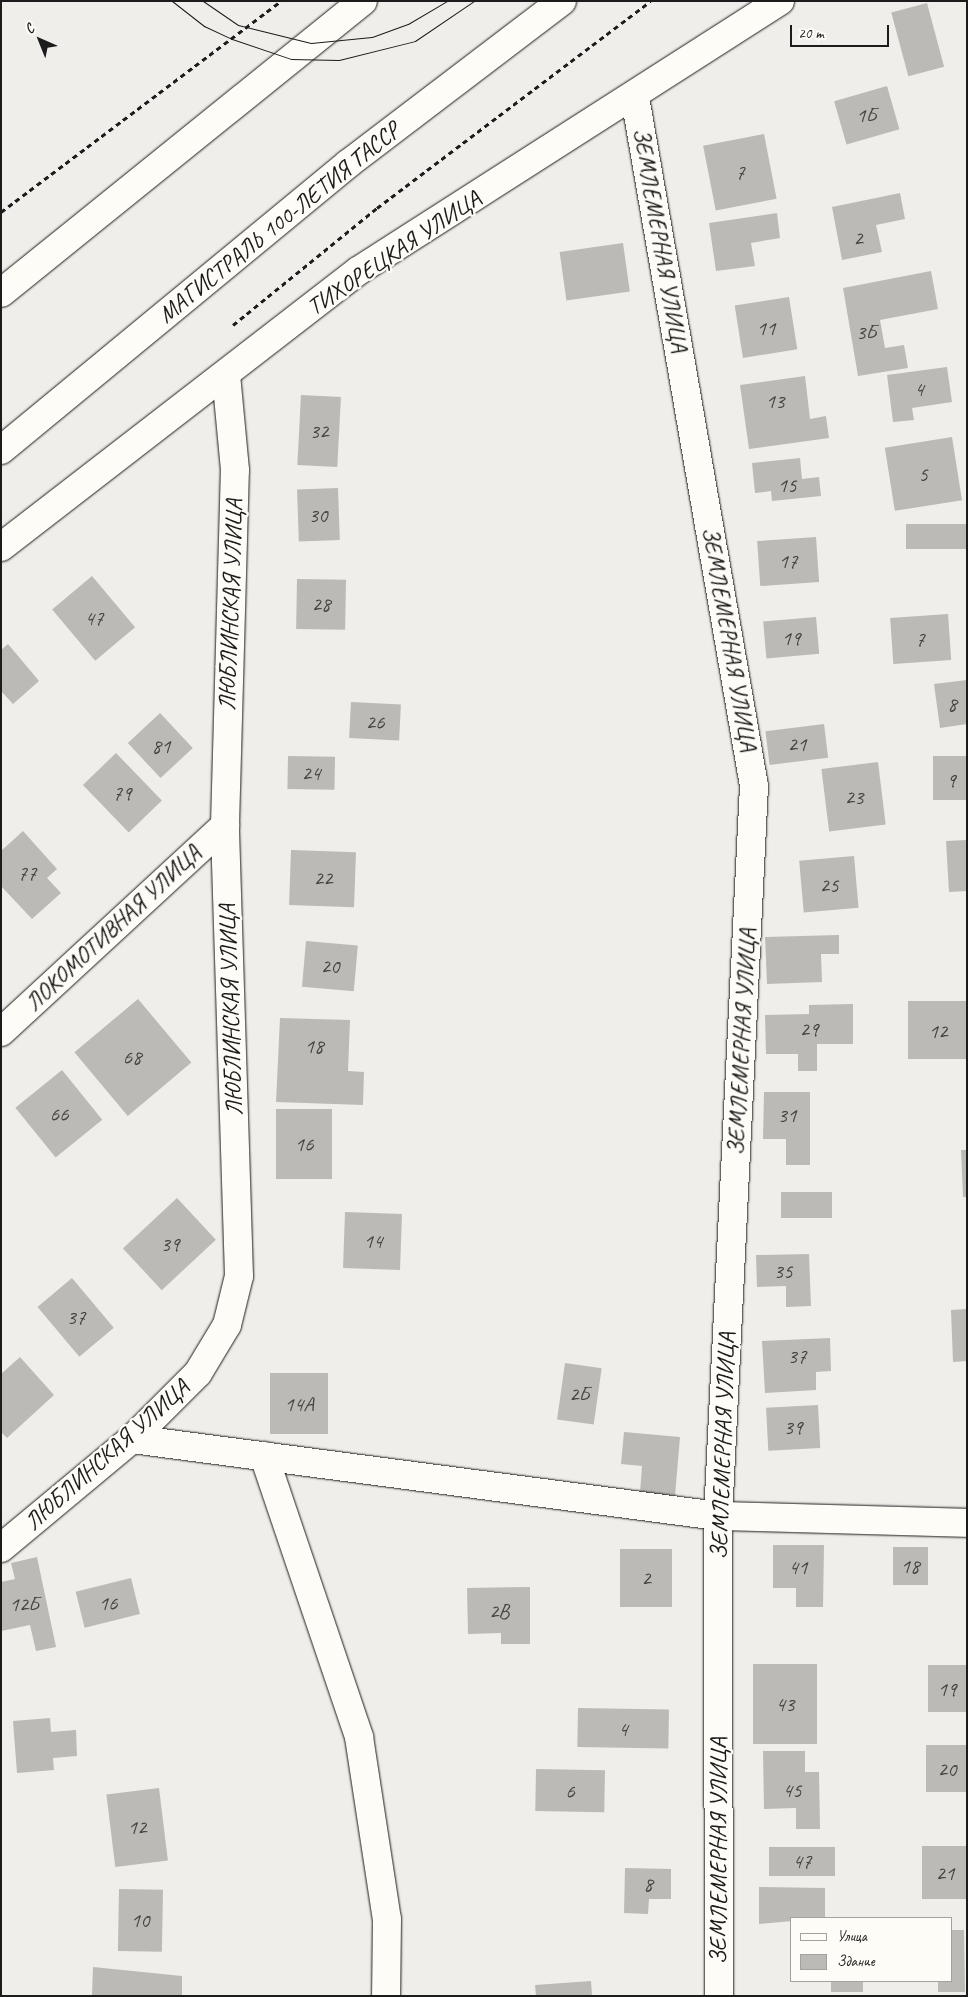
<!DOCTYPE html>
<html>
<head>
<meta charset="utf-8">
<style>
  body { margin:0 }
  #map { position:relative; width:968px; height:1997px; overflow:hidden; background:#f0eeea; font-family:Caveat,sans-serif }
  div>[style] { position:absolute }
  .building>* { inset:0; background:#bbbab6; transform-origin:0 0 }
  .path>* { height:3px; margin-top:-1.5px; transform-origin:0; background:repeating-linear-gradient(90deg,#1c1c1c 0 5px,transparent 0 9px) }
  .roads { filter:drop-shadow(0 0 1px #1c1c1c) drop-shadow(0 0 1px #1c1c1c) }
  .minor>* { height:28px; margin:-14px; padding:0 14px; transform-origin:14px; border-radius:14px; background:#fdfcf7 }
  .major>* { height:28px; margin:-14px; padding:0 14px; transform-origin:14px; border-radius:14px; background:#fdfcf7 }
  .tram>* { height:1px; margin:-0.5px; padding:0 0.5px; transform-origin:0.5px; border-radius:0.5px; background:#1c1c1c }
  span { translate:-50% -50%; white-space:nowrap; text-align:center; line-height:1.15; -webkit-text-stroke:4.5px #fdfcf7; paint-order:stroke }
  .number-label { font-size:21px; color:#444442 }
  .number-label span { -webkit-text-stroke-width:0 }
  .street-label { font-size:24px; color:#1c1c1c }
  .frame { position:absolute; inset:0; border:2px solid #1c1c1c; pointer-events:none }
  .legend { position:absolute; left:790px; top:1917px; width:162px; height:65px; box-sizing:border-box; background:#fdfcf7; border:1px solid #a3a29f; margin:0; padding:6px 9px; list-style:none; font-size:15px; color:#1c1c1c }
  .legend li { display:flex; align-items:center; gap:10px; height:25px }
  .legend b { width:25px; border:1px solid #a3a29f }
  .north { position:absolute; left:15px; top:15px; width:50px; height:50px; -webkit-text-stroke:4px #fdfcf7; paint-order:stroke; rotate:316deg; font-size:14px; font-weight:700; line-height:20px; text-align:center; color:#1c1c1c }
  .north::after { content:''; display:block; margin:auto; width:18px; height:22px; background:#1c1c1c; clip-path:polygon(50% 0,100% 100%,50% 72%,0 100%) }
  .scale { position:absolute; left:790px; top:25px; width:99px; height:22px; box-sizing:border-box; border:2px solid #1c1c1c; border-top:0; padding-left:6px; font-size:15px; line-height:18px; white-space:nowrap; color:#1c1c1c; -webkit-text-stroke:4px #fdfcf7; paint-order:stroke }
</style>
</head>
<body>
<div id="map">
  <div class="building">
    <div style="left:927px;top:3px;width:66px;height:37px;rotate:75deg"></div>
    <div style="left:887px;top:86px;width:45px;height:55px;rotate:74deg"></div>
    <div style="left:764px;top:134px;width:66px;height:62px;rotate:79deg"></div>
    <div style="clip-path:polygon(900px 193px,905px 219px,876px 225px,882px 252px,842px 260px,832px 207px)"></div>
    <div style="clip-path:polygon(777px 213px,780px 238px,751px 243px,755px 266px,716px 271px,709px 223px)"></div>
    <div style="left:623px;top:243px;width:49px;height:64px;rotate:82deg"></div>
    <div style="clip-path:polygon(931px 271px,938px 309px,880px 320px,885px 348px,904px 345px,908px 368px,858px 376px,843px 288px)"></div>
    <div style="left:789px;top:297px;width:53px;height:55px;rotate:81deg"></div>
    <div style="clip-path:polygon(947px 367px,952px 402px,912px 408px,914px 420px,893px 422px,887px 375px)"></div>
    <div style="clip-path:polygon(805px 376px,810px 419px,826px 416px,829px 438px,749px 449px,740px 385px)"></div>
    <div style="left:301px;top:395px;width:40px;height:70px;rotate:3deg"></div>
    <div style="left:952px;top:437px;width:64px;height:68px;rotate:81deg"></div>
    <div style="clip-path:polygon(800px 458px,802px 479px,819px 477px,821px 496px,772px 501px,771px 491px,755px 493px,752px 463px)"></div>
    <div style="left:338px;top:488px;width:52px;height:41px;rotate:88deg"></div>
    <div style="left:967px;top:524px;width:25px;height:61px;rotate:90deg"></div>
    <div style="left:816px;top:537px;width:45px;height:59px;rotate:86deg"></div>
    <div style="left:92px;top:576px;width:67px;height:52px;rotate:50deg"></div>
    <div style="left:297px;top:579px;width:49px;height:50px;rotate:1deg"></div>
    <div style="left:948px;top:614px;width:46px;height:58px;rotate:86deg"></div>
    <div style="left:816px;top:617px;width:37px;height:53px;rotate:85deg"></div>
    <div style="clip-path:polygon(8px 644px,39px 681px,13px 704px,1px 691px,1px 650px)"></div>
    <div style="clip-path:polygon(967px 680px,967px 724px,940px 728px,934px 684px)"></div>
    <div style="left:351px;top:702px;width:50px;height:36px;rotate:3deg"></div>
    <div style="left:160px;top:713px;width:48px;height:44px;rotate:47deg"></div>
    <div style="left:824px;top:724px;width:34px;height:59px;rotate:83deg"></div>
    <div style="left:116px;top:753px;width:66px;height:46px;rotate:46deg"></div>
    <div style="left:288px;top:756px;width:47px;height:33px;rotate:1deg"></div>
    <div style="left:967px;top:756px;width:44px;height:34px;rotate:90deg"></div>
    <div style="left:878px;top:762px;width:63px;height:57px;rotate:83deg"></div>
    <div style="clip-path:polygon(23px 831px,57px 869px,47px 878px,61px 893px,32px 919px,1px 886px,1px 851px)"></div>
    <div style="clip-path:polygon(967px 840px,967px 891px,949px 892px,946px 841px)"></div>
    <div style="left:291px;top:850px;width:65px;height:55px;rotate:2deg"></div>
    <div style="left:854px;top:856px;width:52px;height:55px;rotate:85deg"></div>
    <div style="clip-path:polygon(839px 935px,839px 954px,821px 954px,822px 982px,767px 984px,765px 937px)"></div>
    <div style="left:306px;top:941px;width:52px;height:46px;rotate:5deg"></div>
    <div style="left:138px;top:999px;width:83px;height:83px;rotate:50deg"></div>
    <div style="left:967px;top:1001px;width:58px;height:59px;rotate:90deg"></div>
    <div style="clip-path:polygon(853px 1004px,853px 1044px,817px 1044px,817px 1071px,798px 1071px,798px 1054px,766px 1054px,765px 1015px,809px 1014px,809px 1005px)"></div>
    <div style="clip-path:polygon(280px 1018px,350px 1020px,348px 1071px,364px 1072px,363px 1105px,276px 1102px)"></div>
    <div style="left:62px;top:1070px;width:64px;height:60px;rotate:51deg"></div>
    <div style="clip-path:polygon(764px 1092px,810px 1092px,810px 1165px,786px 1165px,786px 1139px,763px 1139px)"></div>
    <div style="left:276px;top:1109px;width:56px;height:70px"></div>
    <div style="clip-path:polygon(961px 1150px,967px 1150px,967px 1197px,963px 1197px)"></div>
    <div style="left:832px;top:1192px;width:26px;height:51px;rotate:90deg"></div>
    <div style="left:177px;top:1198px;width:57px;height:74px;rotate:47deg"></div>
    <div style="left:345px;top:1212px;width:57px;height:56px;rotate:2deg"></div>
    <div style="clip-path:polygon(809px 1254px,811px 1306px,786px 1307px,786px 1286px,757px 1287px,756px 1255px)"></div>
    <div style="left:72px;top:1278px;width:65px;height:45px;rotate:50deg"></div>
    <div style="clip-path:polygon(967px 1309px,967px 1361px,953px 1362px,951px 1310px)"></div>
    <div style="clip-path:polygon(830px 1338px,831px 1371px,816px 1372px,816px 1390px,765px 1393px,762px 1341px)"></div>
    <div style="clip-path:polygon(20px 1357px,54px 1395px,7px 1438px,1px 1432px,1px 1374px)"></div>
    <div style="left:565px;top:1363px;width:37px;height:57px;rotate:8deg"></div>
    <div style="left:270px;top:1373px;width:58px;height:61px"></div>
    <div style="left:818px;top:1405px;width:43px;height:52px;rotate:87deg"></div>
    <div style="clip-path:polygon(624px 1432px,680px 1437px,675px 1496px,640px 1493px,642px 1466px,621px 1464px)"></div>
    <div style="clip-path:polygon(773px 1545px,824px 1545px,823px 1607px,796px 1607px,796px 1588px,773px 1588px)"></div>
    <div style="left:893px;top:1547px;width:35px;height:38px"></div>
    <div style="left:620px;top:1549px;width:52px;height:58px"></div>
    <div style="clip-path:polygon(37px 1557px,56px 1647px,36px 1651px,30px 1625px,1px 1631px,1px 1582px,15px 1579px,11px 1563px)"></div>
    <div style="left:131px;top:1578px;width:37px;height:57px;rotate:76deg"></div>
    <div style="clip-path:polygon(530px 1587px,530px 1644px,501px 1644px,501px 1633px,468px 1634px,467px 1588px)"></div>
    <div style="left:753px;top:1664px;width:64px;height:80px"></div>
    <div style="left:967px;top:1665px;width:47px;height:39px;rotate:90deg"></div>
    <div style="left:578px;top:1708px;width:91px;height:39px;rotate:1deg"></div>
    <div style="clip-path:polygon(50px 1718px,51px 1732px,76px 1730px,77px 1756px,53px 1758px,54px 1770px,17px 1773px,13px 1721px)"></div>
    <div style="left:967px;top:1745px;width:47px;height:41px;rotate:90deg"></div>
    <div style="clip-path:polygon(763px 1751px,805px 1751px,805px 1772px,819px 1772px,820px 1829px,796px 1829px,796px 1808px,764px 1809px)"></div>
    <div style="left:536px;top:1769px;width:69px;height:42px;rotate:1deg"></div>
    <div style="left:159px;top:1788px;width:73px;height:53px;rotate:83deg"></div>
    <div style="left:967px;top:1846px;width:53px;height:45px;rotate:90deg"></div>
    <div style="left:769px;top:1847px;width:66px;height:29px"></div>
    <div style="clip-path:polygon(625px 1868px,671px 1869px,671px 1899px,649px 1899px,648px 1914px,624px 1913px)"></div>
    <div style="clip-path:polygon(759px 1887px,825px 1888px,825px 1918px,759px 1924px)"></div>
    <div style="left:119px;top:1889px;width:44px;height:62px;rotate:1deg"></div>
    <div style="clip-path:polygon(952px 1930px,964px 1930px,965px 1992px,938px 1992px,938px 1981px,952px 1981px)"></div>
    <div style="clip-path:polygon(93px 1967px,182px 1976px,182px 1996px,92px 1996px)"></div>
    <div style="left:591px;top:1981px;width:15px;height:56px;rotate:86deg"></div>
    <div style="left:831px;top:1981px;width:32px;height:11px"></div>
  </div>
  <div class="path">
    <div style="left:1px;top:212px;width:351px;rotate:-37deg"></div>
    <div style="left:233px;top:325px;width:186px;rotate:-39.1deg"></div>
    <div style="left:377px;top:208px;width:343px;rotate:-37.1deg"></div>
  </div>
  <div class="roads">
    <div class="minor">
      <div style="left:635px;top:97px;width:699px;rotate:80.2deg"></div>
      <div style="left:754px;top:786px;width:731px;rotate:92.82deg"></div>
      <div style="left:718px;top:1516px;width:480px;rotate:89.9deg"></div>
      <div style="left:1px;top:547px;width:451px;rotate:-37.7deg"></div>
      <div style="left:358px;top:271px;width:501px;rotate:-32.61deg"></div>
      <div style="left:1px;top:1032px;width:305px;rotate:-42.7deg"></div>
      <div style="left:132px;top:1439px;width:591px;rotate:7.49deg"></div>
      <div style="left:718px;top:1516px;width:249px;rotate:1.6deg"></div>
      <div style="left:264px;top:1456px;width:297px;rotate:71.3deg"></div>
      <div style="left:359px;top:1737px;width:184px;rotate:81.3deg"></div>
      <div style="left:387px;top:1919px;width:77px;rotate:90.7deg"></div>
      <div style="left:1px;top:1548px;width:170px;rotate:-39.8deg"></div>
      <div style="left:132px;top:1439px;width:93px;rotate:-45deg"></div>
      <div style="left:198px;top:1373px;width:56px;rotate:-58.9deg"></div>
      <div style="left:227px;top:1325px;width:50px;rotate:-76.2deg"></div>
      <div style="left:239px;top:1276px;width:451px;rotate:-91.8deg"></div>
      <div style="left:225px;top:825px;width:355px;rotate:-88.4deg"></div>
      <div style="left:235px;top:470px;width:96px;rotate:-95.4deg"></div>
    </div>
    <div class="major">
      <div style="left:1px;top:293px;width:465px;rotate:-38.9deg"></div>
      <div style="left:1px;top:450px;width:450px;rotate:-39.5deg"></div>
      <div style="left:348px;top:164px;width:269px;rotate:-37.3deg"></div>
    </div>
  </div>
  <div class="tram">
    <div style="left:172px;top:1px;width:41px;rotate:38deg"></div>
    <div style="left:204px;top:26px;width:31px;rotate:25deg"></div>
    <div style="left:232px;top:39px;width:62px;rotate:18.7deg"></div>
    <div style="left:291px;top:59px;width:48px;rotate:1.2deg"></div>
    <div style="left:339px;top:60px;width:78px;rotate:-14deg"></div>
    <div style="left:415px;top:41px;width:71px;rotate:-34.1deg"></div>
    <div style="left:203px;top:1px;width:42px;rotate:34.4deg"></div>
    <div style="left:238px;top:25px;width:75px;rotate:13.9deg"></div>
    <div style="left:311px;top:43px;width:61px;rotate:-5.6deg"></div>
    <div style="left:372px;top:37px;width:38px;rotate:-20deg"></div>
    <div style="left:408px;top:24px;width:45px;rotate:-30.5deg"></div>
  </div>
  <div class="number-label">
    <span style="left:866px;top:115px">1Б</span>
    <span style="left:740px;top:172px">7</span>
    <span style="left:858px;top:238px">2</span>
    <span style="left:766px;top:328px">11</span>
    <span style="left:866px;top:332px">3Б</span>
    <span style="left:919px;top:389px">4</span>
    <span style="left:775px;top:401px">13</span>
    <span style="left:319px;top:431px">32</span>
    <span style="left:923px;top:474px">5</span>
    <span style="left:787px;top:485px">15</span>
    <span style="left:318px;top:515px">30</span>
    <span style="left:788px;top:561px">17</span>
    <span style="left:321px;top:604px">28</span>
    <span style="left:94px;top:618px">47</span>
    <span style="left:791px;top:638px">19</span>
    <span style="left:920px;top:639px">7</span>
    <span style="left:952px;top:704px">8</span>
    <span style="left:375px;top:722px">26</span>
    <span style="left:797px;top:744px">21</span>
    <span style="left:161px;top:746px">81</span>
    <span style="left:311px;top:773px">24</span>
    <span style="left:951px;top:780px">9</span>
    <span style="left:122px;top:793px">79</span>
    <span style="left:854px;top:797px">23</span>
    <span style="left:27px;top:873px">77</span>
    <span style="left:323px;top:878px">22</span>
    <span style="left:829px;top:885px">25</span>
    <span style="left:330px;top:966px">20</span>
    <span style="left:809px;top:1029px">29</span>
    <span style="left:938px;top:1031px">12</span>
    <span style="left:314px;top:1046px">18</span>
    <span style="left:132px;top:1057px">68</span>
    <span style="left:59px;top:1114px">66</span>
    <span style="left:787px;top:1115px">31</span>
    <span style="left:304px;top:1144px">16</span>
    <span style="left:373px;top:1241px">14</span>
    <span style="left:170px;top:1244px">39</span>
    <span style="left:783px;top:1271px">35</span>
    <span style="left:76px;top:1317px">37</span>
    <span style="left:797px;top:1356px">37</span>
    <span style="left:579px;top:1394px">2Б</span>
    <span style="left:299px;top:1404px">14А</span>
    <span style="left:793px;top:1427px">39</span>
    <span style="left:910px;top:1566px">18</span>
    <span style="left:798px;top:1567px">41</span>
    <span style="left:646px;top:1578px">2</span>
    <span style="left:108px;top:1603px">16</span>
    <span style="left:24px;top:1604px">12Б</span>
    <span style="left:499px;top:1611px">2В</span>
    <span style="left:947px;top:1689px">19</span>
    <span style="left:785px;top:1704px">43</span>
    <span style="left:623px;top:1729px">4</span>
    <span style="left:947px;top:1769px">20</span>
    <span style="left:792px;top:1790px">45</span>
    <span style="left:570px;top:1791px">6</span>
    <span style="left:137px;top:1827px">12</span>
    <span style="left:802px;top:1861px">47</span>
    <span style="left:945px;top:1873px">21</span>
    <span style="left:648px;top:1884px">8</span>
    <span style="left:140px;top:1920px">10</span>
  </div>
  <div class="street-label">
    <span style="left:279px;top:223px;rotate:-39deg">МАГИСТРАЛЬ 100-ЛЕТИЯ ТАССР</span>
    <span style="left:660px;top:240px;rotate:80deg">ЗЕМЛЕМЕРНАЯ УЛИЦА</span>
    <span style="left:394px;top:253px;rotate:-34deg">ТИХОРЕЦКАЯ УЛИЦА</span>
    <span style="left:231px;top:605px;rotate:-88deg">ЛЮБЛИНСКАЯ УЛИЦА</span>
    <span style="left:729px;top:639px;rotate:80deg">ЗЕМЛЕМЕРНАЯ УЛИЦА</span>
    <span style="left:113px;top:928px;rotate:-43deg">ЛОКОМОТИВНАЯ УЛИЦА</span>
    <span style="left:231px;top:1010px;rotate:-92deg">ЛЮБЛИНСКАЯ УЛИЦА</span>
    <span style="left:742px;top:1042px;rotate:-87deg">ЗЕМЛЕМЕРНАЯ УЛИЦА</span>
    <span style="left:723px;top:1446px;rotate:-88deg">ЗЕМЛЕМЕРНАЯ УЛИЦА</span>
    <span style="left:107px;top:1455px;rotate:-42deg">ЛЮБЛИНСКАЯ УЛИЦА</span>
    <span style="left:719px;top:1851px;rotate:-90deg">ЗЕМЛЕМЕРНАЯ УЛИЦА</span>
  </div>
  <div class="frame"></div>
  <ul class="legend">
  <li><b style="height:6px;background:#fdfcf7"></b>Улица</li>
  <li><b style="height:14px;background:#bbbab6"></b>Здание</li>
  </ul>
  <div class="north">С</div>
  <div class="scale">20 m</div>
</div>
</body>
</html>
